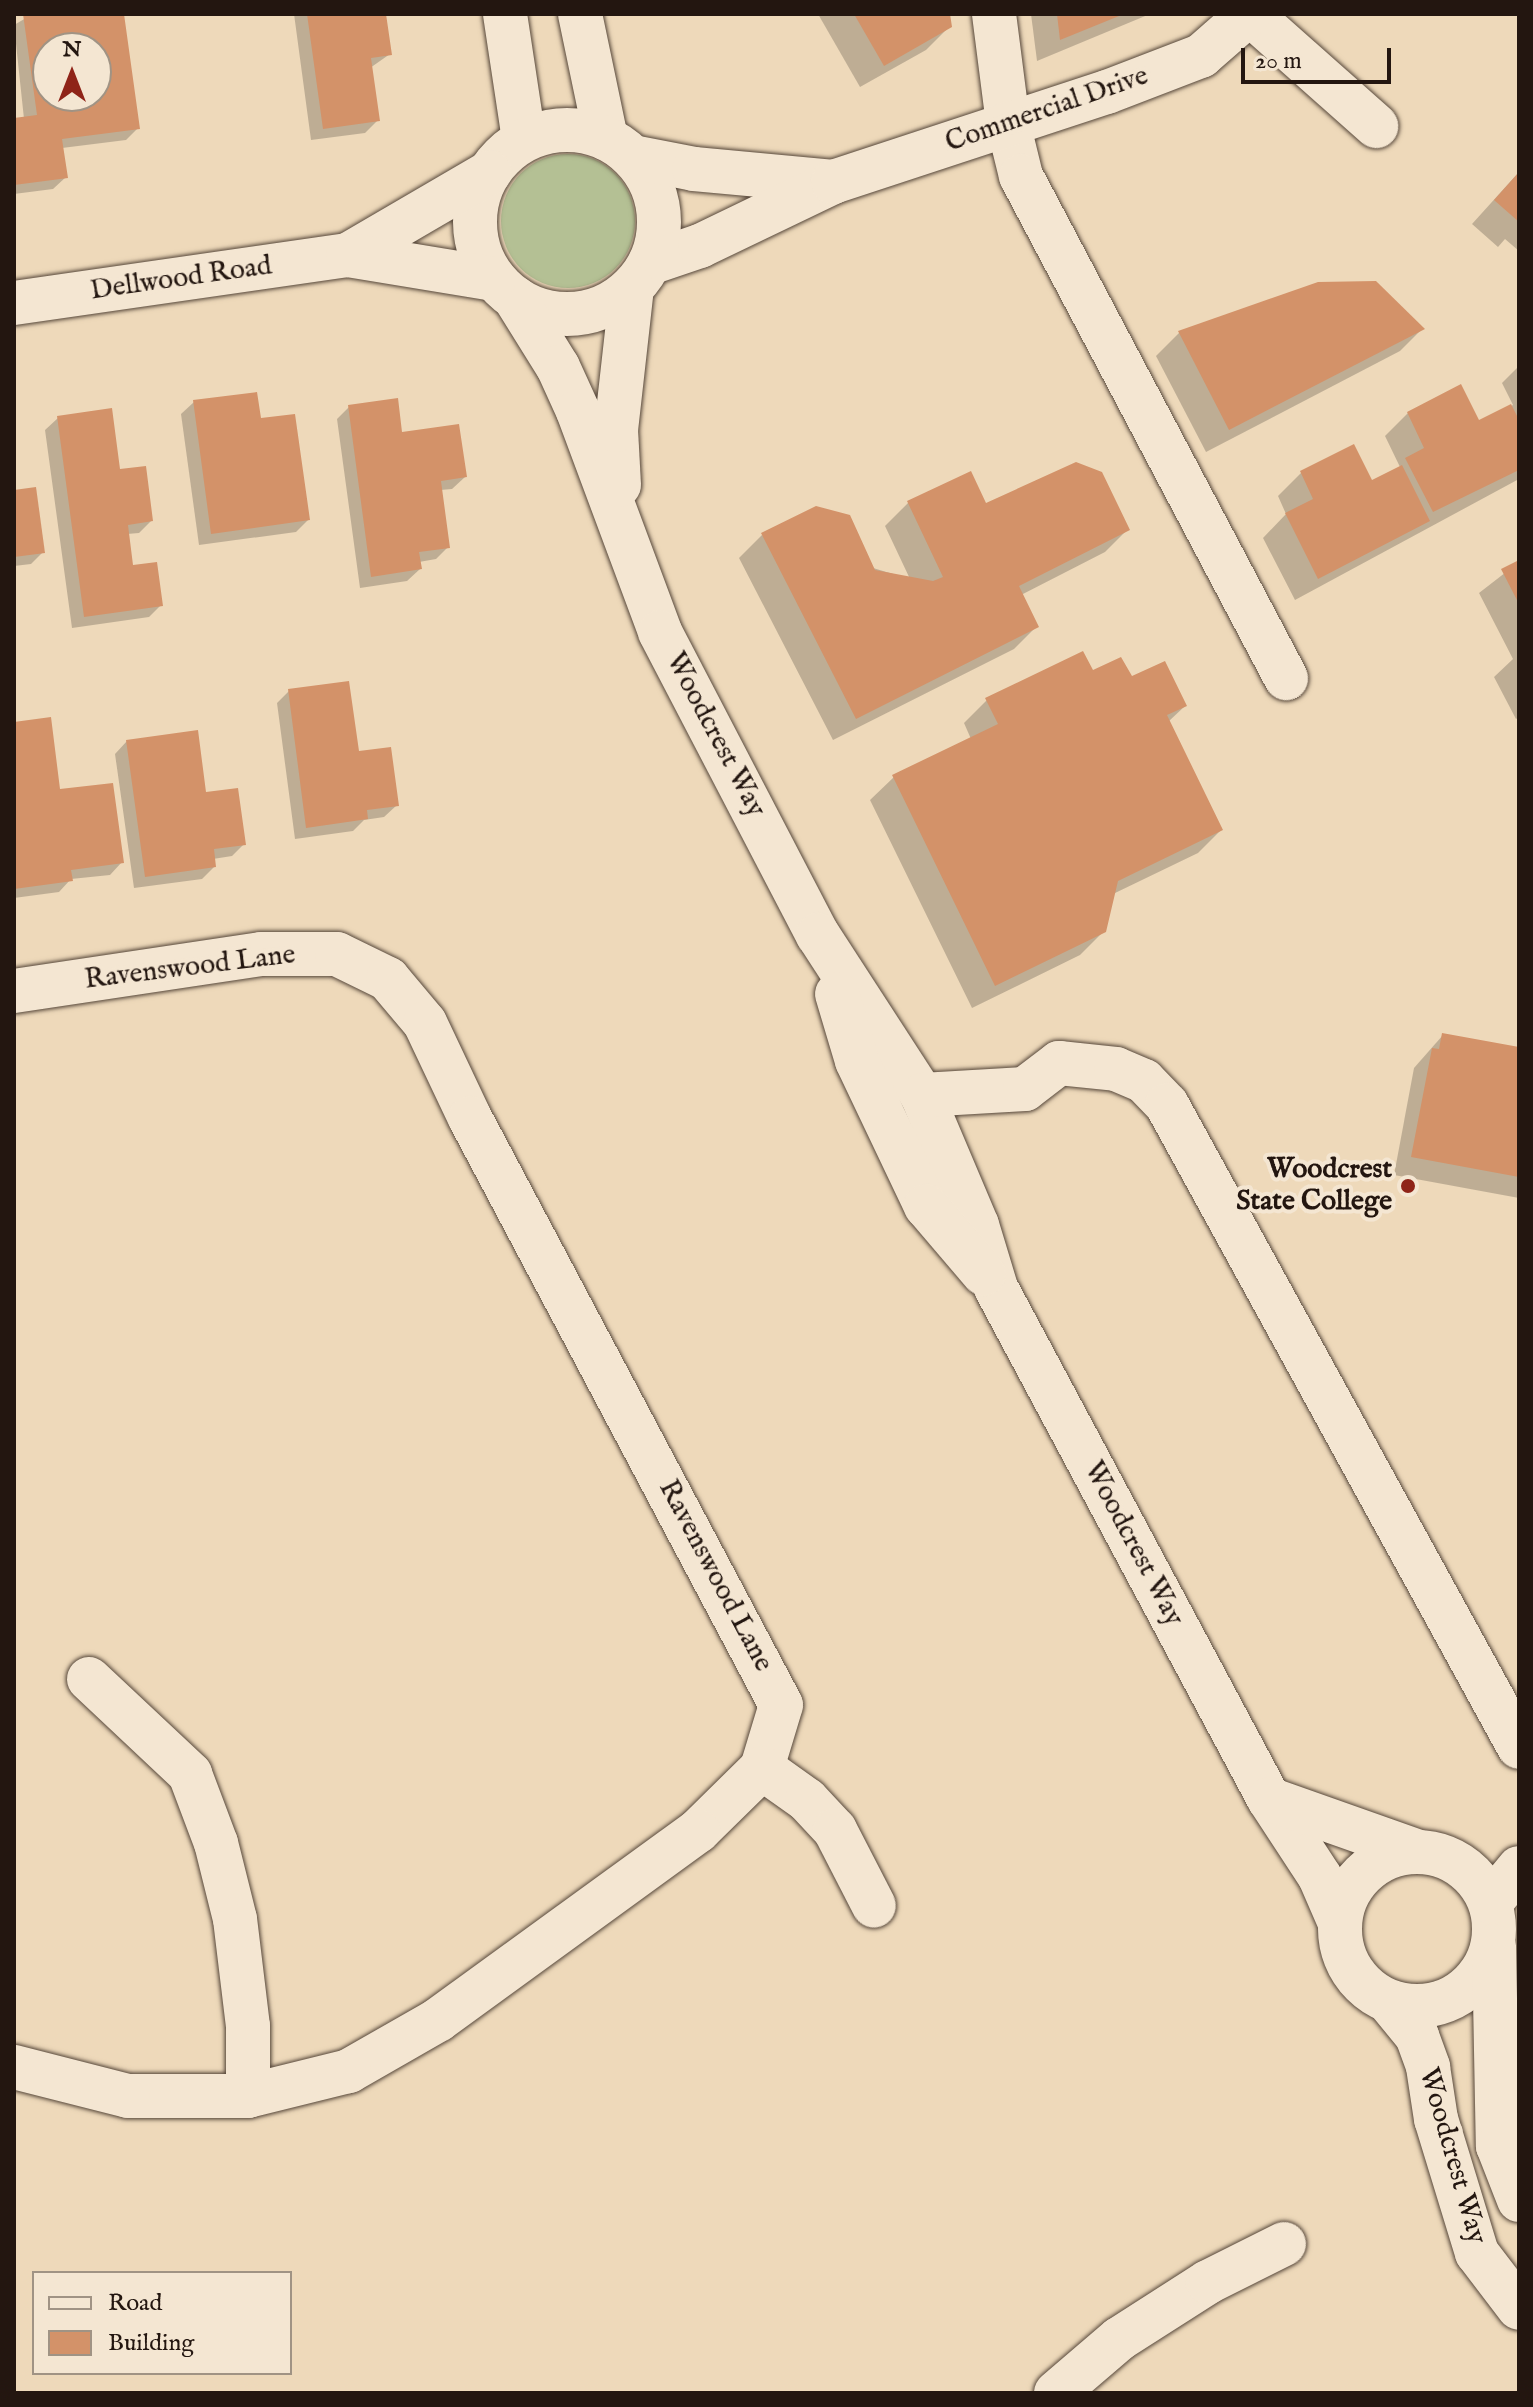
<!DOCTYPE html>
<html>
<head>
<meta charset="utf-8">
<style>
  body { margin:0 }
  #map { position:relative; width:1533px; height:2407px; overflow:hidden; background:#eed9ba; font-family:"IM FELL English",serif }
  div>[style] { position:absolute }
  .green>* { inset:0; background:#b4c094 }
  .round { border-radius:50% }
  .shadow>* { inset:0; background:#0003 }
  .building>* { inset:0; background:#d39269 }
  .roads { filter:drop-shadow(0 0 2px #56473a) drop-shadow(0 0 2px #56473a) }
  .minor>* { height:44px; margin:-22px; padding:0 22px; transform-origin:22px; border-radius:22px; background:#f4e6d2 }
  .minor>.ring { margin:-22px; padding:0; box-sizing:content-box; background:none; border:44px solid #f4e6d2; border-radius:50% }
  .dots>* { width:22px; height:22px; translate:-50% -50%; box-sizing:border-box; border:4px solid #f4e6d2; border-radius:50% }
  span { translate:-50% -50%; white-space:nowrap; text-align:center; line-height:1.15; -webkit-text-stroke:8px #f4e6d2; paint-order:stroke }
  .street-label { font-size:28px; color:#231610 }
  .poi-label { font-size:28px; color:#231610; font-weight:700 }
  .right { translate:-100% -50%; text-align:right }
  .frame { position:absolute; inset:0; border:16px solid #231610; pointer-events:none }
  .legend { position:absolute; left:32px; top:2271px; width:260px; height:104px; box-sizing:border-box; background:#f4e6d2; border:2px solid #a09384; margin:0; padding:10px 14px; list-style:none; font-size:24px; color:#231610 }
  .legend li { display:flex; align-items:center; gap:16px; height:40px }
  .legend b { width:40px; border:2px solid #a09384 }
  .north { position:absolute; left:32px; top:32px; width:80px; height:80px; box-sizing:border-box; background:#f4e6d2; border:2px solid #a09384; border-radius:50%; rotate:0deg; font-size:22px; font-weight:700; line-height:32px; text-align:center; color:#231610 }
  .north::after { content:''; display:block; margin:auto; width:28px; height:36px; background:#8f2418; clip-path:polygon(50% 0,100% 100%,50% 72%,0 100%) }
  .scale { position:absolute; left:1241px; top:48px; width:150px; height:36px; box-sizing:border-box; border:4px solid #231610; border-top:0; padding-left:10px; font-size:24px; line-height:28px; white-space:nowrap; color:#231610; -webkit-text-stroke:6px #f4e6d2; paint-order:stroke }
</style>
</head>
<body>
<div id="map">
  <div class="green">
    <div class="round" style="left:501px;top:154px;width:134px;height:134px"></div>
  </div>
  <div class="shadow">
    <div style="clip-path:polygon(evenodd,33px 14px,122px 14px,138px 128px,126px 140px,62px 148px,66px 177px,53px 189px,14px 194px,14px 120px,24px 119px,14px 25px,33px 14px,48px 48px,96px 48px,96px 96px,48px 96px,48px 48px)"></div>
    <div style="clip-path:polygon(294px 14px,384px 14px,390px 54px,370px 68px,377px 121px,365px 133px,311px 140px)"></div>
    <div style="clip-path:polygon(818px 14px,948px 14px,949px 27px,926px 50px,860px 87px)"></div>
    <div style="clip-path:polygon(1031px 14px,1150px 14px,1037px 61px)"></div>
    <div style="clip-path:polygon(1519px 172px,1519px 251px,1505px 239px,1498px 247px,1472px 224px)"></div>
    <div style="clip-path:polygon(1318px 284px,1422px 329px,1400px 351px,1206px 452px,1156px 356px,1179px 333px)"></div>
    <div style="clip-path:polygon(1519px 366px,1519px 479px,1295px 600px,1263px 538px,1286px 514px,1278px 496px,1301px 473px,1353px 447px,1371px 482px,1400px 467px,1385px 436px,1408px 413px,1478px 423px,1513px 405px,1502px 383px)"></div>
    <div style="clip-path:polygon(194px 402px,259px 421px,308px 520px,296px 532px,199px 545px,181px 414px)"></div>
    <div style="clip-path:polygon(349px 407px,465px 477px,452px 489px,440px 490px,448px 547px,436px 559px,419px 562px,420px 569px,407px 581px,360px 588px,337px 419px)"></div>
    <div style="clip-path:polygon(58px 418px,118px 471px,151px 521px,139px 533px,127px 534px,131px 568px,161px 605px,149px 617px,72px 628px,45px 430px)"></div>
    <div style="clip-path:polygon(14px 492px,43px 552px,31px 564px,14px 566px)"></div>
    <div style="clip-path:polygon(908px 503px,1128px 529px,1105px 552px,1021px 595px,1037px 626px,1014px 649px,833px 740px,739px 558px,762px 535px,910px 579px,885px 526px)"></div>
    <div style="clip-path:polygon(1519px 562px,1519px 717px,1516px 719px,1494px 677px,1513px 659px,1479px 593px)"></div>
    <div style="clip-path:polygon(1092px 672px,1131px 679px,1185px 706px,1168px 722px,1221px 830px,1198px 853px,1113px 894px,1104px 931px,1080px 955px,972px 1008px,870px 800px,894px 777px,971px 739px,964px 723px,987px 700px)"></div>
    <div style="clip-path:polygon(289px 691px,357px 753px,397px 805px,384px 817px,364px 820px,353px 831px,295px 839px,277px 703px)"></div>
    <div style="clip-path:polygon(14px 724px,59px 792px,122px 862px,110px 875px,71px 879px,59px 892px,14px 898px)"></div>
    <div style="clip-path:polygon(127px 741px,244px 844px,232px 856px,213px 859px,214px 867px,202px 879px,134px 888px,115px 754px)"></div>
    <div style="clip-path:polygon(1443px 1035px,1519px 1049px,1519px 1198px,1394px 1175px,1414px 1068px)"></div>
  </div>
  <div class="building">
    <div style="clip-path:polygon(evenodd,23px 14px,124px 14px,140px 129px,62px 139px,68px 178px,14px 185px,14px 118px,37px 115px,23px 14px,48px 48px,96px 48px,96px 96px,48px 96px,48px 48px)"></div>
    <div style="clip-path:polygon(307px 14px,386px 14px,392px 55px,371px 58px,380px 121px,323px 129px)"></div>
    <div style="clip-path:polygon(854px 14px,950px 14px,952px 27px,884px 66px)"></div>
    <div style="clip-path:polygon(1057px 14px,1124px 14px,1060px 40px)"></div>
    <div style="clip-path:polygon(1519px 172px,1519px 222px,1494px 200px)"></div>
    <div style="clip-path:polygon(1376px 281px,1425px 329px,1229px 430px,1178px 331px,1318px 282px)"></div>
    <div style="clip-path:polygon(1461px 384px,1479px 420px,1511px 404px,1519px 420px,1519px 470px,1433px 512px,1405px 458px,1424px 448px,1407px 412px)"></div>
    <div style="clip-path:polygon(257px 392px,261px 418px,295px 414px,310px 520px,211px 534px,193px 400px)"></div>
    <div style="clip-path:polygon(398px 398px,402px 432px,459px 424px,467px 477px,441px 481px,450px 548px,419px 552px,422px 569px,371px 577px,348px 405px)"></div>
    <div style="clip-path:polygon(112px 408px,120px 469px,146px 466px,153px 521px,128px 525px,133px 565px,157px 562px,163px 606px,84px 617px,57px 416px)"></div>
    <div style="clip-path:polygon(1354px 444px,1372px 480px,1402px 465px,1430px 521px,1318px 579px,1285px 513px,1313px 499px,1300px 471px)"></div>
    <div style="clip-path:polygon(1076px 462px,1102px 472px,1130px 530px,1019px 586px,1039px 627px,856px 719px,761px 533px,816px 506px,850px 515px,875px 570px,933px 581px,943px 577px,907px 501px,971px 471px,986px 503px)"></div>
    <div style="clip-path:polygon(36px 487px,45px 553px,14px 557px,14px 490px)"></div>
    <div style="clip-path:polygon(1519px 560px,1519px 604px,1501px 569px)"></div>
    <div style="clip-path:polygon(1083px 651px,1093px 670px,1121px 657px,1132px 676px,1165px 661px,1187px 706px,1167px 715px,1223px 830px,1118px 881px,1106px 932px,995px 986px,892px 775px,998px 724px,985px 698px)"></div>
    <div style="clip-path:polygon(349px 681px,359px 751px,391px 747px,399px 806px,367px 810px,368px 819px,306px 828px,288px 689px)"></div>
    <div style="clip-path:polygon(51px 717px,60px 789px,113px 783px,124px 863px,71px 870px,73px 881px,14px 889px,14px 722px)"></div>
    <div style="clip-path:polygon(198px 730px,206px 792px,238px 788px,246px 845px,214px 849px,216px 867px,145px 877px,126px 740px)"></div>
    <div style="clip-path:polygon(1442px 1033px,1519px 1047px,1519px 1177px,1411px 1157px,1432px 1048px,1439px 1049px)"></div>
  </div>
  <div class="roads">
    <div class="minor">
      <div style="left:505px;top:14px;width:127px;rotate:81.4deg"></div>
      <div style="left:580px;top:14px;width:127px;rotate:78.2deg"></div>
      <div style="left:994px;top:14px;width:110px;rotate:82.7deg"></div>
      <div style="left:1008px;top:123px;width:55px;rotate:76.2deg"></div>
      <div style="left:1021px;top:176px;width:568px;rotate:62.17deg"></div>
      <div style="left:1250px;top:14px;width:169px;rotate:41.6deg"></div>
      <div class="ring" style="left:475px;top:130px;width:140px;height:140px"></div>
      <div style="left:633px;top:157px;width:62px;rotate:11.1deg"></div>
      <div style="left:694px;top:169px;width:140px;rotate:5.3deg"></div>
      <div style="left:348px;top:255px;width:164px;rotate:-30.3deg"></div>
      <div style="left:650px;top:263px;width:53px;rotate:-18.8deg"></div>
      <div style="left:700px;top:246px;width:148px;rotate:-25.7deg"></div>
      <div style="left:833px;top:182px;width:288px;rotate:-18.2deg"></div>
      <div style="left:1107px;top:92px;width:101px;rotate:-21deg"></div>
      <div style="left:1201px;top:56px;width:64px;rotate:-41.2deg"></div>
      <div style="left:515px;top:298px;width:81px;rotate:58.1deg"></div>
      <div style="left:558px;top:367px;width:48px;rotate:65.6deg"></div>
      <div style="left:578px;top:411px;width:236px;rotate:69.6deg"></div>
      <div style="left:660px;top:632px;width:342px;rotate:62.5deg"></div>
      <div style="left:818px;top:935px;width:191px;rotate:57deg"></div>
      <div style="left:922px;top:1095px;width:141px;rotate:67.1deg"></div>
      <div style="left:977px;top:1225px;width:66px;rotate:73.2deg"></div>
      <div style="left:996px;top:1288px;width:579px;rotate:61.89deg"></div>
      <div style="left:1269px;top:1799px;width:93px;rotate:56.8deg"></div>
      <div style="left:1320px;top:1877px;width:48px;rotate:66.6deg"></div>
      <div style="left:14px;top:303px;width:337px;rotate:-8.2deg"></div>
      <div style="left:348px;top:255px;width:148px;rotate:9.3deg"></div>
      <div style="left:619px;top:485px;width:55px;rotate:-93.1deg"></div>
      <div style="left:616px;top:430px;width:143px;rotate:-83.6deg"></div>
      <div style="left:14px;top:991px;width:250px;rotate:-8.5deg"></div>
      <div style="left:261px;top:954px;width:76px"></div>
      <div style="left:337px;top:954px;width:57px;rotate:26.1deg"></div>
      <div style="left:388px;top:979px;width:57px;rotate:49.9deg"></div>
      <div style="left:425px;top:1023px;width:105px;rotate:64.7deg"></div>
      <div style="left:470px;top:1118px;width:664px;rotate:62.08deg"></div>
      <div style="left:781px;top:1705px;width:66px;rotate:106.8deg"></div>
      <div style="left:762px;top:1768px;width:90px;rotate:135.5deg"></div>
      <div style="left:698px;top:1831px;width:321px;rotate:144deg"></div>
      <div style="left:438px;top:2020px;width:103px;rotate:150.2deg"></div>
      <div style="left:349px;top:2071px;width:104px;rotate:166.1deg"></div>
      <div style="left:248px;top:2096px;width:120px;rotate:180deg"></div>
      <div style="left:128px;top:2096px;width:118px;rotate:-165.7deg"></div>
      <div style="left:837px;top:994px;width:70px;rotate:73.4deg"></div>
      <div style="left:857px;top:1061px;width:161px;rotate:64.6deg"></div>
      <div style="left:926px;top:1206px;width:89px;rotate:49.5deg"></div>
      <div style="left:922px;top:1095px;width:103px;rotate:-3.3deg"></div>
      <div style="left:1025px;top:1089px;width:43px;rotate:-37.4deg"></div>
      <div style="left:1059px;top:1063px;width:57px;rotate:6deg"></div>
      <div style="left:1116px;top:1069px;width:30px;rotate:23deg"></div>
      <div style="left:1144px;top:1081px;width:33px;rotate:46deg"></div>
      <div style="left:1167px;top:1105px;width:732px;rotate:61.26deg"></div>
      <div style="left:89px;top:1679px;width:139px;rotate:43.2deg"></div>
      <div style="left:190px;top:1774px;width:74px;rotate:69.4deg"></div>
      <div style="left:216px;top:1843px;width:78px;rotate:76deg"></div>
      <div style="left:235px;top:1919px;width:108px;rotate:83.1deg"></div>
      <div style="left:248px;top:2026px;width:70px;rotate:90deg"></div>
      <div style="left:762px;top:1768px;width:55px;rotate:35.4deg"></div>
      <div style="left:807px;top:1800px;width:41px;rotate:47deg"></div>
      <div style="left:835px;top:1830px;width:85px;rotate:62.8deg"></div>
      <div style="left:1269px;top:1799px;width:159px;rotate:19.5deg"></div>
      <div class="ring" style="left:1340px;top:1852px;width:110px;height:110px"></div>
      <div style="left:1491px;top:1902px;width:44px;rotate:-50.5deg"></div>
      <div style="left:1494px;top:1946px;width:200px;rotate:88.9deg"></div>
      <div style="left:1498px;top:2146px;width:58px;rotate:68.7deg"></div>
      <div style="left:1390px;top:2003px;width:43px;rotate:50.7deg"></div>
      <div style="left:1417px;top:2036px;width:33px;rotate:70deg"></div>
      <div style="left:1428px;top:2067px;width:53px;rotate:81.3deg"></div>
      <div style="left:1436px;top:2119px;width:140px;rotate:73deg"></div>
      <div style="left:1477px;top:2253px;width:69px;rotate:52.6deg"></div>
      <div style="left:1056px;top:2393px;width:83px;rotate:-40.6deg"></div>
      <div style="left:1119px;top:2339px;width:106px;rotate:-32.6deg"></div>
      <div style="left:1208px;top:2282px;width:85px;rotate:-26.6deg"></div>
    </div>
  </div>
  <div class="dots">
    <div style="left:1408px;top:1186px;background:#8f2418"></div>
  </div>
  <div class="street-label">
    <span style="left:1047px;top:110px;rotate:-19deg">Commercial Drive</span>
    <span style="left:181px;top:279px;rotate:-8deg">Dellwood Road</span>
    <span style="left:715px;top:735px;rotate:62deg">Woodcrest Way</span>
    <span style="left:190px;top:968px;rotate:-7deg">Ravenswood Lane</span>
    <span style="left:1133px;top:1544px;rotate:62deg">Woodcrest Way</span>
    <span style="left:715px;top:1576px;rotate:62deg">Ravenswood Lane</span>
    <span style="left:1452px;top:2156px;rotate:74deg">Woodcrest Way</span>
  </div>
  <div class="poi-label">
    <span class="right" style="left:1392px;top:1186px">Woodcrest<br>State College</span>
  </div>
  <div class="frame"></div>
  <ul class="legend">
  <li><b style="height:10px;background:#f4e6d2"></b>Road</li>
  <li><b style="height:22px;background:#d39269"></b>Building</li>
  </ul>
  <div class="north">N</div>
  <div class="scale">20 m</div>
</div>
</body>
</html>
